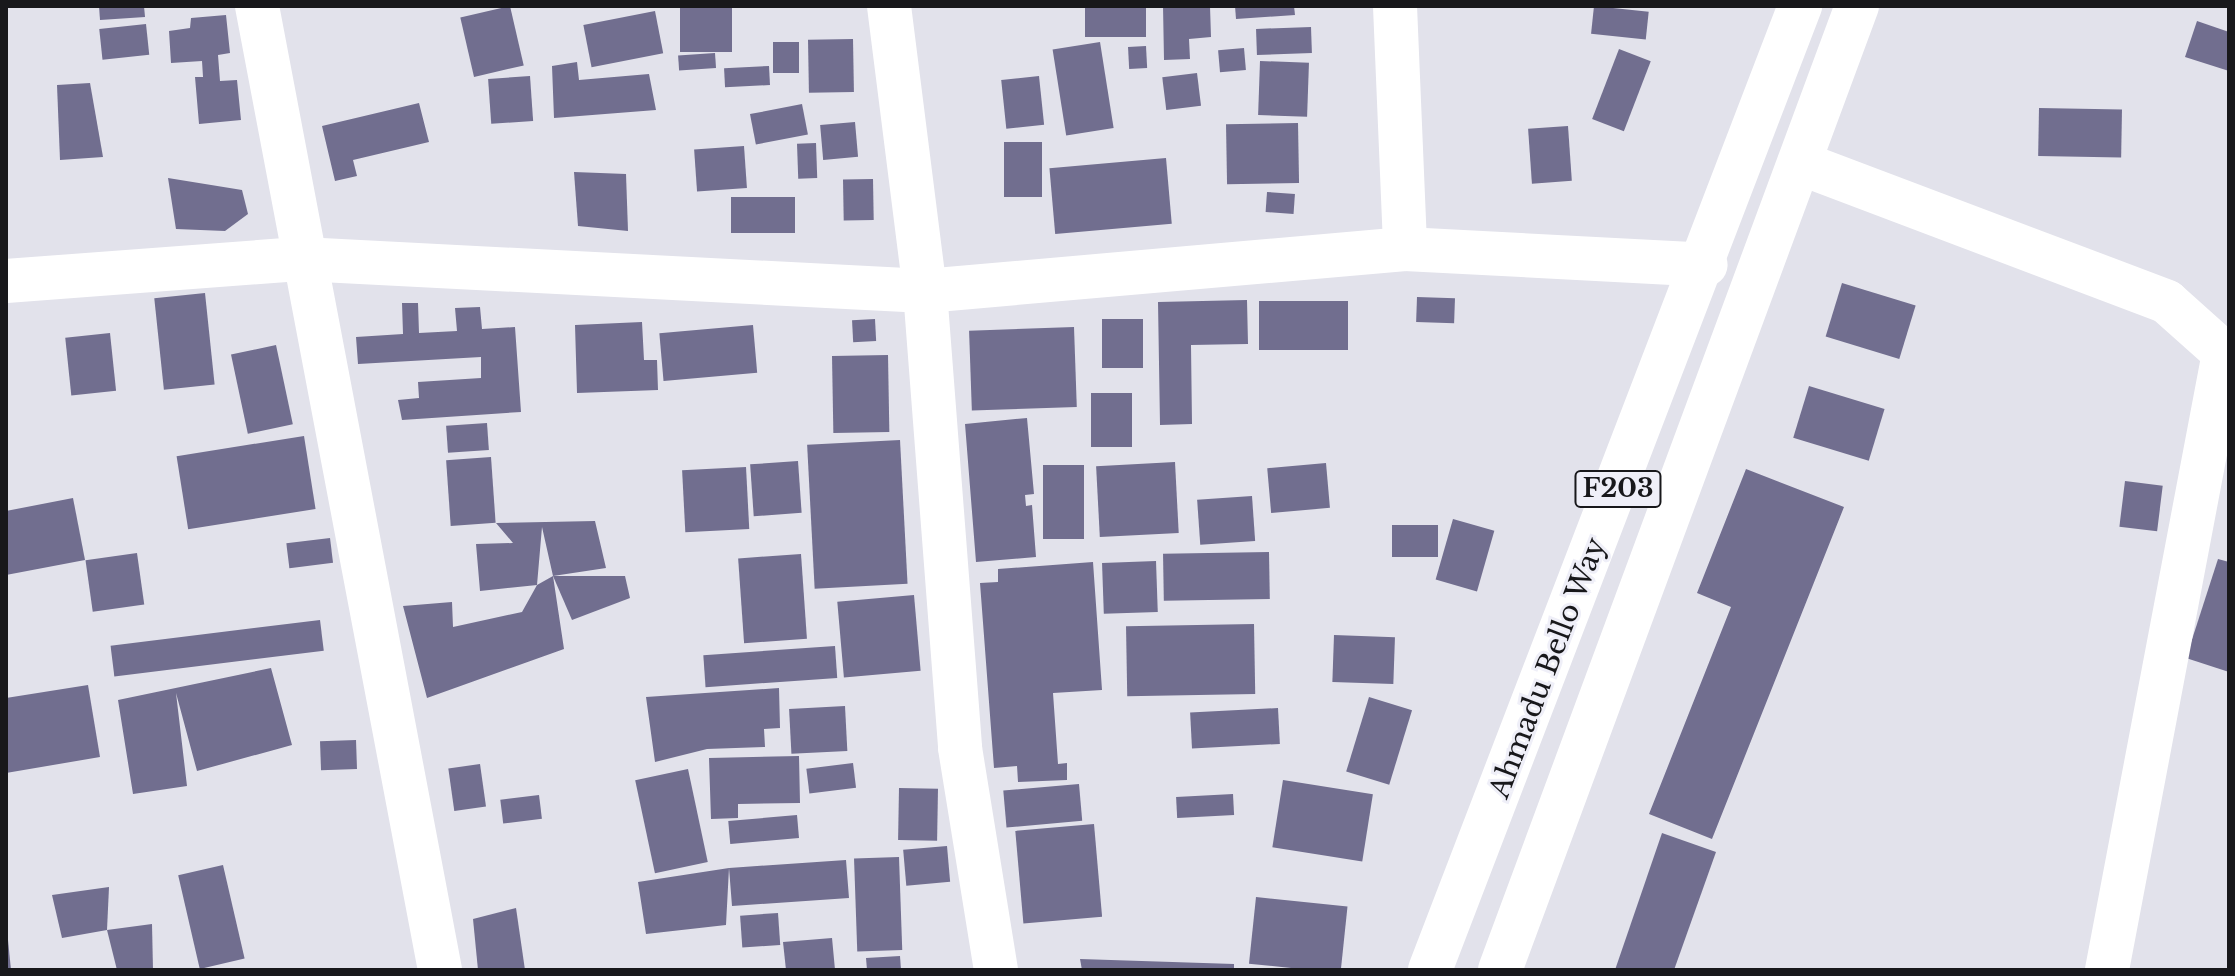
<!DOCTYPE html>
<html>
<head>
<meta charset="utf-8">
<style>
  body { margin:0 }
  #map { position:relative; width:2235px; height:976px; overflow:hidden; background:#e2e2eb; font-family:"Libre Baskerville",serif }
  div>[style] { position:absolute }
  .building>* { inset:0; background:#716e8f; transform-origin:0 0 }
  .minor>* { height:44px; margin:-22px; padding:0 22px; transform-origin:22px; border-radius:22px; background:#fff }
  .primary>* { height:44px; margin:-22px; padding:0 22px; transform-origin:22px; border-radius:22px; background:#fff }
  span { translate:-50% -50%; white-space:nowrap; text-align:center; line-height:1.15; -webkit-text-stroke:6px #efeff8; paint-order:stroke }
  .shield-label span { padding:2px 6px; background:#efeff8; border:2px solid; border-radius:6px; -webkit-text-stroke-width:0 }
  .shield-label { font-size:26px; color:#18181b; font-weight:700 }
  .street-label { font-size:28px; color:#18181b }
  .frame { position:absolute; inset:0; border:8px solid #18181b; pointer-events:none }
</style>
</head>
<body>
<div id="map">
  <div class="building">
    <div style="clip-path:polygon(99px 6px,144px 6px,145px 17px,100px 20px)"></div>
    <div style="left:510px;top:6px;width:61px;height:51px;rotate:77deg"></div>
    <div style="left:680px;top:6px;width:52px;height:46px"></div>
    <div style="left:1085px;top:6px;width:61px;height:31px"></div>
    <div style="clip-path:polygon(1163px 6px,1210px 6px,1211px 37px,1189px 39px,1190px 59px,1164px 60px)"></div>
    <div style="clip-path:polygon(1235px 6px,1294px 6px,1295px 15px,1236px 19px)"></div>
    <div style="left:1594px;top:6px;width:55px;height:28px;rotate:6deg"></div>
    <div style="left:655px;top:11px;width:43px;height:73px;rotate:79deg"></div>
    <div style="clip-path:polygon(226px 15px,230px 53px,218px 55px,220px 81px,237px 80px,241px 120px,199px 124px,195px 77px,203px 77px,202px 61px,171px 63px,169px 31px,190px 28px,191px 18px)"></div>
    <div style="clip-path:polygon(2197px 21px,2229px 32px,2229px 71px,2185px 57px)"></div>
    <div style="left:146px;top:24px;width:31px;height:47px;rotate:84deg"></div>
    <div style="left:1311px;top:27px;width:26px;height:55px;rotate:88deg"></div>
    <div style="left:853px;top:39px;width:53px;height:45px;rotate:89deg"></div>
    <div style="left:799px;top:42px;width:31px;height:26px;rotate:90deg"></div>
    <div style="left:1100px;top:42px;width:87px;height:48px;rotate:81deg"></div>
    <div style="left:1146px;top:46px;width:22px;height:18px;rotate:87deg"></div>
    <div style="left:1244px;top:48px;width:22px;height:26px;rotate:85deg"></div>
    <div style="left:1619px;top:49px;width:34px;height:75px;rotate:21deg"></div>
    <div style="left:715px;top:53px;width:15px;height:37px;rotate:86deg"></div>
    <div style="left:1260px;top:61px;width:49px;height:54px;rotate:2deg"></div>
    <div style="clip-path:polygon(577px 62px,579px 80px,649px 74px,656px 110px,554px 118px,552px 66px)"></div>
    <div style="left:769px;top:66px;width:19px;height:45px;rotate:87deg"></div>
    <div style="left:1197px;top:73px;width:33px;height:35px;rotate:83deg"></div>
    <div style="left:530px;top:76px;width:45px;height:42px;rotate:86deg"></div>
    <div style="left:1039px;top:76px;width:49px;height:38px;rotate:84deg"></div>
    <div style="clip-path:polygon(90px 83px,103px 157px,60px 160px,57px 85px)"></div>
    <div style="clip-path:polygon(419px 103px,429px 142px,353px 160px,357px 176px,335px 181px,322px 126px)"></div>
    <div style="left:802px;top:104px;width:31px;height:53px;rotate:79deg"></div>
    <div style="left:2039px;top:108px;width:83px;height:48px;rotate:1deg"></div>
    <div style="left:855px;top:122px;width:35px;height:35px;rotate:85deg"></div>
    <div style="left:1298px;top:123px;width:60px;height:72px;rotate:89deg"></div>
    <div style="left:1568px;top:126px;width:55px;height:40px;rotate:86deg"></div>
    <div style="left:1004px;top:142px;width:38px;height:55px"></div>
    <div style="left:816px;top:143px;width:35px;height:19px;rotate:88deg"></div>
    <div style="left:744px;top:146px;width:42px;height:50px;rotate:86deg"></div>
    <div style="left:1166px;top:158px;width:66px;height:117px;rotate:85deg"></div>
    <div style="clip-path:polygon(574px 172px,626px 174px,628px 231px,578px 226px)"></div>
    <div style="clip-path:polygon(168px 178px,242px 190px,248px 214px,225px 231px,176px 229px)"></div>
    <div style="left:873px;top:179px;width:41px;height:30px;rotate:89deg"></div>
    <div style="left:1267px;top:192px;width:28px;height:20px;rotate:4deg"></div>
    <div style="left:731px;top:197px;width:64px;height:36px"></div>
    <div style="left:1842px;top:283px;width:77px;height:56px;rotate:17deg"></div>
    <div style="left:205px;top:293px;width:92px;height:51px;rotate:84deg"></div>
    <div style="left:1417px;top:297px;width:38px;height:25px;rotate:2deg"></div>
    <div style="clip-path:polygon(1247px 300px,1248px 344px,1191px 345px,1192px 424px,1160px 425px,1158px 302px)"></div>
    <div style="left:1348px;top:301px;width:49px;height:89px;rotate:90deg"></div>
    <div style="clip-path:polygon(402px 303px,418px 303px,419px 333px,457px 331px,455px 308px,480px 307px,482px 329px,515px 327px,521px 412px,402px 420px,398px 400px,419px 398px,418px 382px,481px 378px,481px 357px,358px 364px,356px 337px,403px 334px)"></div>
    <div style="left:875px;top:319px;width:22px;height:23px;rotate:87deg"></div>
    <div style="left:1102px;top:319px;width:41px;height:49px"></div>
    <div style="clip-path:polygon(642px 322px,644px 360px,657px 360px,658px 390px,577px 393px,575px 325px)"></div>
    <div style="left:753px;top:325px;width:48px;height:94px;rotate:85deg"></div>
    <div style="left:1074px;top:327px;width:80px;height:105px;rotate:88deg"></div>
    <div style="left:110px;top:333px;width:58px;height:45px;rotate:84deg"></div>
    <div style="left:276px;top:345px;width:81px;height:46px;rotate:78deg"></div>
    <div style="left:888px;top:355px;width:77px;height:56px;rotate:89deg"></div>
    <div style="left:1809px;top:386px;width:79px;height:54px;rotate:17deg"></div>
    <div style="left:1132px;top:393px;width:54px;height:41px;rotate:90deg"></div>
    <div style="clip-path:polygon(1027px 418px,1034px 494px,1025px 495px,1026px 506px,1032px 505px,1036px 557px,976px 562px,965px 424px)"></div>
    <div style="left:487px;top:423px;width:27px;height:41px;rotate:86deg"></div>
    <div style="left:304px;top:436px;width:74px;height:129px;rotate:81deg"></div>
    <div style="left:900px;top:440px;width:144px;height:93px;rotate:87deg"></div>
    <div style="left:491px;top:457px;width:66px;height:45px;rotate:86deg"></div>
    <div style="left:798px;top:461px;width:52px;height:48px;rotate:86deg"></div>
    <div style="left:1175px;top:462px;width:71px;height:79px;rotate:87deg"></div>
    <div style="left:1326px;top:463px;width:45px;height:59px;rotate:85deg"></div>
    <div style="left:1043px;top:465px;width:41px;height:74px"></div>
    <div style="left:746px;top:467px;width:62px;height:64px;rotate:87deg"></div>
    <div style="clip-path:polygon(1746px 469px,1844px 507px,1712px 839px,1649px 814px,1731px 607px,1697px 593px)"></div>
    <div style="left:2125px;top:481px;width:38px;height:46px;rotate:7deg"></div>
    <div style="left:1252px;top:496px;width:45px;height:55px;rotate:86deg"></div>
    <div style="clip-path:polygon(73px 498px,85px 560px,6px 575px,6px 511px)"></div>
    <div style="left:1453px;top:519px;width:43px;height:63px;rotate:16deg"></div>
    <div style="clip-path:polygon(595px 521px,606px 568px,553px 576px,542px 527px,537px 585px,553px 576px,564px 649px,427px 698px,403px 606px,452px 602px,453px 627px,522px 612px,537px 585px,480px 591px,476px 544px,513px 543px,496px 523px)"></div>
    <div style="left:1392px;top:525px;width:46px;height:32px"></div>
    <div style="left:330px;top:538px;width:25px;height:44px;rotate:83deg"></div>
    <div style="left:1269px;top:552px;width:47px;height:106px;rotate:89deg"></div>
    <div style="left:137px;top:553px;width:52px;height:52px;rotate:82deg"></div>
    <div style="left:801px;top:554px;width:85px;height:63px;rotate:86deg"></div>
    <div style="clip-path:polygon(2218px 559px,2229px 562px,2229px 672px,2186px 658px)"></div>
    <div style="left:1156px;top:561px;width:51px;height:54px;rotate:88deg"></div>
    <div style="clip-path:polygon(1093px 562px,1102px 690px,1053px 693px,1058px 764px,1067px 763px,1067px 780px,1018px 782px,1017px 766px,994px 768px,980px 583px,998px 582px,998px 569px)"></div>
    <div style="clip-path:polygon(553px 576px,625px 576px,630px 598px,572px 620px)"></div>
    <div style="left:914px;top:595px;width:76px;height:77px;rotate:85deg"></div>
    <div style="left:320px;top:620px;width:31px;height:211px;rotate:83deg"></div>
    <div style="left:1254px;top:624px;width:70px;height:128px;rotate:89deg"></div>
    <div style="left:1334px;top:635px;width:61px;height:47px;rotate:2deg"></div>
    <div style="left:835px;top:646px;width:32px;height:132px;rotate:86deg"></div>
    <div style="clip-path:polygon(271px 668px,292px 745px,197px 771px,176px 693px,187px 786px,133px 794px,118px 700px)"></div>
    <div style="clip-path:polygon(88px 685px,100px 757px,6px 773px,6px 698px)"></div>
    <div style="clip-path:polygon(779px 688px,780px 728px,764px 729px,765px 747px,707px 749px,655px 762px,646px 697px)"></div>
    <div style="left:1369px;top:697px;width:45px;height:78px;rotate:17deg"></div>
    <div style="left:845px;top:706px;width:45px;height:56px;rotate:87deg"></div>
    <div style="left:1278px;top:708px;width:36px;height:88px;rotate:87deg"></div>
    <div style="left:356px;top:740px;width:29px;height:36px;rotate:88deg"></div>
    <div style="clip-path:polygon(799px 756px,800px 803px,738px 804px,738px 818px,711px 819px,709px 758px)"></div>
    <div style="left:853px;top:763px;width:25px;height:47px;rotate:83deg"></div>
    <div style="left:480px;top:764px;width:43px;height:32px;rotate:82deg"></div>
    <div style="left:688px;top:769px;width:95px;height:54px;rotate:78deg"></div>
    <div style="left:1283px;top:780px;width:91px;height:68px;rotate:9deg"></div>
    <div style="left:1079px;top:784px;width:37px;height:76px;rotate:85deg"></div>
    <div style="left:899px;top:788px;width:39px;height:52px;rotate:1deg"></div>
    <div style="left:1233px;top:794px;width:21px;height:57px;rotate:87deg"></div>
    <div style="left:539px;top:795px;width:24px;height:39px;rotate:83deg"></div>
    <div style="left:797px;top:815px;width:23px;height:69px;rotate:85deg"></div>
    <div style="left:1094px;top:824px;width:93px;height:79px;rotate:85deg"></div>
    <div style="clip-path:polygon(1662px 833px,1716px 852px,1674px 970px,1615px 970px)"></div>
    <div style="left:947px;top:846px;width:36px;height:44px;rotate:85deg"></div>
    <div style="left:899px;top:857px;width:93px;height:45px;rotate:88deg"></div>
    <div style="clip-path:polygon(846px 860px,849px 898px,732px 906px,729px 868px,726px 925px,646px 934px,638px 882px,729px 868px)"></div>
    <div style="left:223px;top:865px;width:96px;height:46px;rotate:77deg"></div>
    <div style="clip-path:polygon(109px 887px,107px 930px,62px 938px,52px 895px)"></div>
    <div style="left:1256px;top:897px;width:92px;height:67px;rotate:6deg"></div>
    <div style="clip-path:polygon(516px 908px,525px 970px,478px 970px,473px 919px)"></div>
    <div style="left:778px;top:913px;width:32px;height:38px;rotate:86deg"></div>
    <div style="clip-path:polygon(152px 924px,153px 970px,117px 970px,107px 930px)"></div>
    <div style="clip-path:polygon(832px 938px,835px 970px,786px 970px,783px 942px)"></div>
    <div style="clip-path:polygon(8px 940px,11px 970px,6px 970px)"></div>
    <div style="clip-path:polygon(900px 956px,901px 970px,867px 970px,866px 958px)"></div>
    <div style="clip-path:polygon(1080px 959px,1234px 964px,1234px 970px,1082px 970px)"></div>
  </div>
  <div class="minor">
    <div style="left:257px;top:6px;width:981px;rotate:79.25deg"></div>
    <div style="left:889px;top:6px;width:287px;rotate:82.8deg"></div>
    <div style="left:925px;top:291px;width:458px;rotate:85.6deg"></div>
    <div style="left:960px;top:748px;width:225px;rotate:80.8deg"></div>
    <div style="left:1395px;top:6px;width:243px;rotate:87.6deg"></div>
    <div style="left:1800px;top:163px;width:392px;rotate:20.7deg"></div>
    <div style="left:2167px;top:302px;width:76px;rotate:41.8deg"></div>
    <div style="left:2224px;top:353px;width:628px;rotate:100.74deg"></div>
    <div style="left:6px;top:281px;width:297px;rotate:-4.3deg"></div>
    <div style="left:302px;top:259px;width:624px;rotate:2.94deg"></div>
    <div style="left:925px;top:291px;width:482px;rotate:-5deg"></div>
    <div style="left:1405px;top:249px;width:301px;rotate:3deg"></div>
  </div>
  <div class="primary">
    <div style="left:1430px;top:970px;width:1033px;rotate:-69deg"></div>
    <div style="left:1500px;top:970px;width:1028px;rotate:-69.68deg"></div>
  </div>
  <div class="shield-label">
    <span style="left:1618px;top:489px">F203</span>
  </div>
  <div class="street-label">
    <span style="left:1548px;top:668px;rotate:-69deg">Ahmadu Bello Way</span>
  </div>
  <div class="frame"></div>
</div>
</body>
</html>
